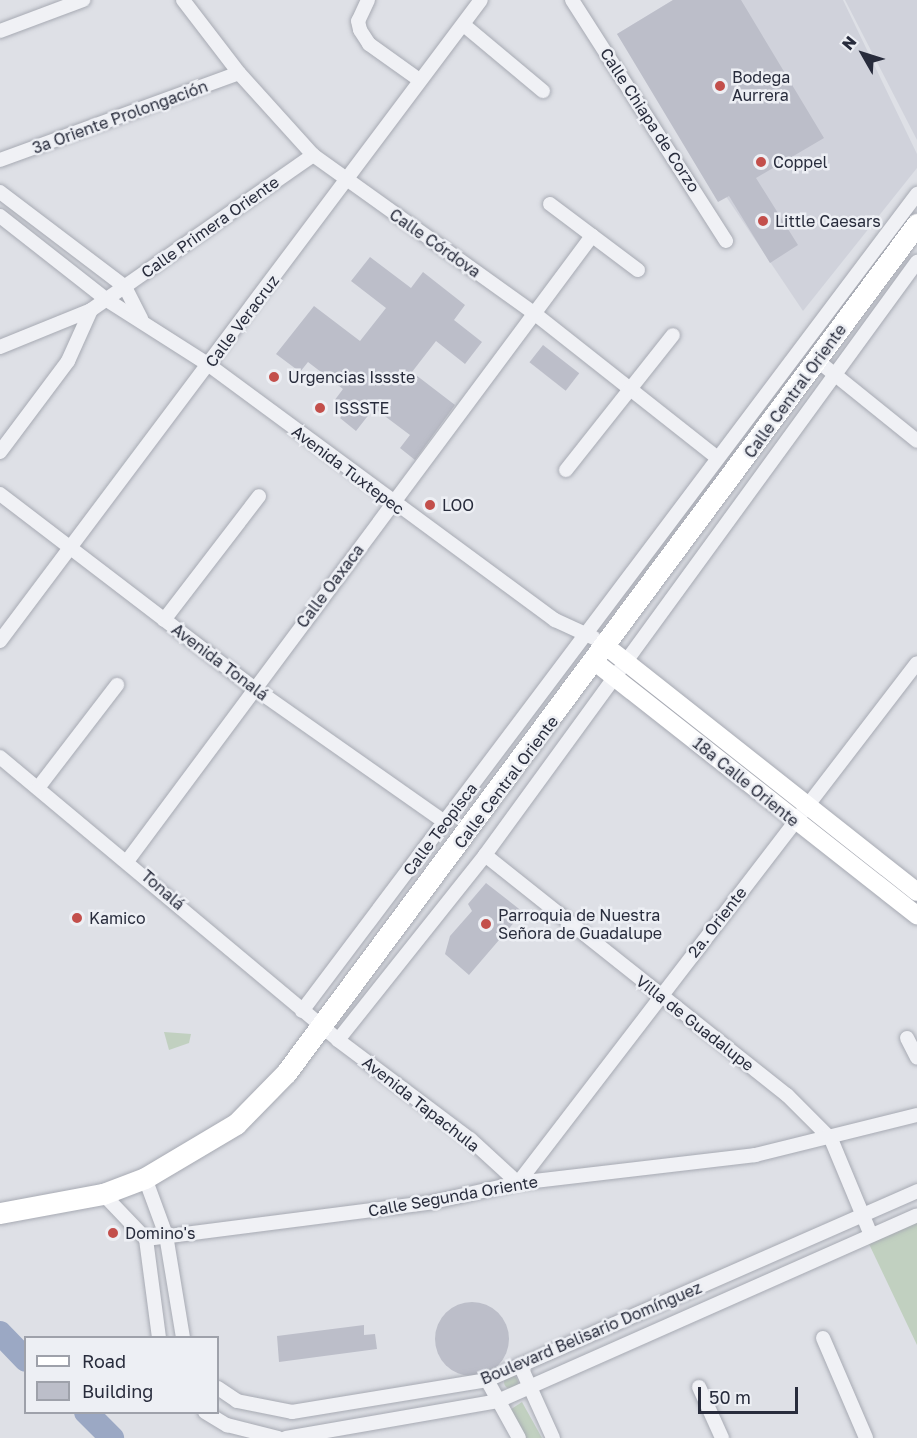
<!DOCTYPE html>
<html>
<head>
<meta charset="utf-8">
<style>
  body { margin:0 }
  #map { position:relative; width:917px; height:1438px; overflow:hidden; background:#dee0e6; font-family:"Golos Text",sans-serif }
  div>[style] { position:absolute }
  .built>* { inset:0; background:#d0d2db }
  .green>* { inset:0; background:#c1d0c0 }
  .round { border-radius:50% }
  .river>* { height:24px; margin:-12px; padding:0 12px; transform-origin:12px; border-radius:12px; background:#9ba8c4 }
  .building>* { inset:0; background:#bcbec9; transform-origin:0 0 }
  .roads { filter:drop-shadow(0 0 2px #a7aab3) drop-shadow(0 0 2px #a7aab3) }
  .minor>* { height:14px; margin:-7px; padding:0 7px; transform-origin:7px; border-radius:7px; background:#f0f1f5 }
  .secondary>* { height:18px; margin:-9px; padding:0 9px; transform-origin:9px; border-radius:9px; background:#fff }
  .primary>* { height:21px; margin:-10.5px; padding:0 10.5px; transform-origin:10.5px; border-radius:10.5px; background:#fff }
  .dots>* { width:16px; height:16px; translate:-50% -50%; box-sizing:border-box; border:3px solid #edeff4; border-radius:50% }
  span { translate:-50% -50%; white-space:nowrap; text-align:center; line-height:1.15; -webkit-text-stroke:5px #edeff4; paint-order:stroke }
  .poi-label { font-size:16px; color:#282c3c }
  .left { translate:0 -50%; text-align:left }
  .street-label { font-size:16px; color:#282c3c }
  .legend { position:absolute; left:24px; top:1336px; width:195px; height:78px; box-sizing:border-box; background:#edeff4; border:2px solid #9ea1aa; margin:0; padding:8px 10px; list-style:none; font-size:18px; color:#282c3c }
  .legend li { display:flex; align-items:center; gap:12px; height:30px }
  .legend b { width:30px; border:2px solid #9ea1aa }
  .north { position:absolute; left:833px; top:24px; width:60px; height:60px; -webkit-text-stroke:4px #edeff4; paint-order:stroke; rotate:309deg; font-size:16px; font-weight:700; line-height:24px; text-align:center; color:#282c3c }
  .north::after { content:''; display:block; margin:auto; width:21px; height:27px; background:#282c3c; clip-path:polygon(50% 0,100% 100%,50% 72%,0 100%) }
  .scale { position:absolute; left:698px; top:1387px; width:100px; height:27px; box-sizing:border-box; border:3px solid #282c3c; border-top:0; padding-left:8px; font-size:18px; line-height:21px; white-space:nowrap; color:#282c3c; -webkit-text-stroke:4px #edeff4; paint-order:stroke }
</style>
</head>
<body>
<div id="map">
  <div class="built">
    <div style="clip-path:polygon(673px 0,843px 0,917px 154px,917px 168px,803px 311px,617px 34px)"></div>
    <div style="clip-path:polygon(845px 0,917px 0,917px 140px)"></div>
  </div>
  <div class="green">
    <div style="clip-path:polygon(164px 1032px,191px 1034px,189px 1043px,169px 1050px)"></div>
    <div style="clip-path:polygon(917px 1221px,917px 1345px,869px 1244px)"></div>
    <div class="round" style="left:504px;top:1375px;width:14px;height:14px"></div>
    <div style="clip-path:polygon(522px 1402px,542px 1438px,522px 1438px,507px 1412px)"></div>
  </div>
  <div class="river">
    <div style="left:0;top:1333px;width:37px;rotate:46deg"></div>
    <div style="left:86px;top:1412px;width:37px;rotate:45deg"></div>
  </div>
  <div class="building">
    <div style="clip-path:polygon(673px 0,741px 0,824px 138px,756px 178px,798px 245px,770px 263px,729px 196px,718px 202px,617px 34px)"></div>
    <div style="clip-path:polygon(370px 257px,411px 288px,423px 272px,465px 305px,454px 320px,482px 342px,465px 364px,436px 341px,412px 372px,455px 405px,415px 460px,400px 448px,410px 435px,374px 408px,356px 431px,340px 418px,346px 411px,334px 401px,343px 389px,308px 362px,300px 372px,276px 354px,314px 306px,360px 341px,386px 308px,351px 281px)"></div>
    <div style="left:543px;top:345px;width:46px;height:22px;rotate:38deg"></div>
    <div style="clip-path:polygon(486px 883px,523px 912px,469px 975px,445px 954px,450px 936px,472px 911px,468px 904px)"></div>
    <div class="round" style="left:435px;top:1302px;width:74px;height:74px"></div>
    <div style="clip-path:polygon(364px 1325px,364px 1335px,375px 1334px,377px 1349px,279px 1362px,277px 1336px)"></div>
  </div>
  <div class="roads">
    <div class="minor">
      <div style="left:183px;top:0;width:92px;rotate:52.5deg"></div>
      <div style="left:239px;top:73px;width:110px;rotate:47.9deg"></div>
      <div style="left:313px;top:155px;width:272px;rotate:35.6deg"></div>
      <div style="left:534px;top:313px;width:231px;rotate:38.3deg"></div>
      <div style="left:368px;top:0;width:23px;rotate:115deg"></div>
      <div style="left:358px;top:21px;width:9px;rotate:77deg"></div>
      <div style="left:360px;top:30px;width:17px;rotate:57deg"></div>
      <div style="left:369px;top:44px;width:60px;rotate:35.5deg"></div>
      <div style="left:572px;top:0;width:286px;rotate:57.4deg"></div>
      <div style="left:464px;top:25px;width:103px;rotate:39.9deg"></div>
      <div style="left:0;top:31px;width:89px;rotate:-20.5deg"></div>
      <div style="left:0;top:160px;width:254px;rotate:-20deg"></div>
      <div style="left:0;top:192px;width:157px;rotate:37.2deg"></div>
      <div style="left:125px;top:287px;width:36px;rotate:63deg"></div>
      <div style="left:550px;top:204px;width:110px;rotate:36.9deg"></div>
      <div style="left:0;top:216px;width:136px;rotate:38.1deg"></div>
      <div style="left:107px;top:300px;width:121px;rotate:32.5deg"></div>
      <div style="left:209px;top:365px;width:430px;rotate:36.4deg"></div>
      <div style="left:555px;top:620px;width:43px;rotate:24.8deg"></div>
      <div style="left:0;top:347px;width:98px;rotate:-22.1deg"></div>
      <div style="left:91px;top:310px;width:271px;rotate:-34.9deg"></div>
      <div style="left:818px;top:361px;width:127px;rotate:38.9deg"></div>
      <div style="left:0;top:452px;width:114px;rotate:-53.2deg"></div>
      <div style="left:68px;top:361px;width:56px;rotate:-65.7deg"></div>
      <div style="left:566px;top:470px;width:172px;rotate:-51.6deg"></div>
      <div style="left:0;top:494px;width:320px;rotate:37.4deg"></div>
      <div style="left:254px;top:688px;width:233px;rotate:35.1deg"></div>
      <div style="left:164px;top:620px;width:156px;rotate:-52.5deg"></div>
      <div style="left:0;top:641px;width:801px;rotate:-53.12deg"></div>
      <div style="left:0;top:757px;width:441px;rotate:39.9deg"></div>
      <div style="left:338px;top:1040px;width:165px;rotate:36.9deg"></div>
      <div style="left:470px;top:1139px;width:65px;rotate:42.5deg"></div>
      <div style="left:518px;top:1183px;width:655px;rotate:-52.5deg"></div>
      <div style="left:38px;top:788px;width:130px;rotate:-52.5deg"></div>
      <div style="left:485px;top:855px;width:386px;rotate:38.5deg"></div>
      <div style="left:787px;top:1095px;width:62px;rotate:45deg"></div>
      <div style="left:831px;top:1139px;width:104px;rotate:67.4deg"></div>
      <div style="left:128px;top:860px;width:778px;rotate:-53.37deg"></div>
      <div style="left:302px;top:1011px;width:1023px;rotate:-53.03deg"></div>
      <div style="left:907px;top:1038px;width:22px;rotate:63deg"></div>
      <div style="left:338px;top:1040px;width:236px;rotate:-51.5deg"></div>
      <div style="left:485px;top:855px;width:734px;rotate:-53.93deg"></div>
      <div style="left:145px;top:1178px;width:61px;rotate:69.8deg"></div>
      <div style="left:166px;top:1235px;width:104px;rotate:80.6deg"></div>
      <div style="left:103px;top:1194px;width:62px;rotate:46.3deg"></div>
      <div style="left:146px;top:1239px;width:100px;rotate:82.5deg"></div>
      <div style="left:146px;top:1239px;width:289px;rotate:-7.3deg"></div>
      <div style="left:433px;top:1202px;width:87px;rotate:-12.6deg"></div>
      <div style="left:518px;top:1183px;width:239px;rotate:-6.7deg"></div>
      <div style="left:755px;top:1155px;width:167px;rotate:-13.9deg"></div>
      <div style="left:823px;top:1338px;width:109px;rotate:66.7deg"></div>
      <div style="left:520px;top:1365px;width:80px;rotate:65.7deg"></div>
      <div style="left:487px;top:1380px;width:66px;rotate:61.1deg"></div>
      <div style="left:699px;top:1387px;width:56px;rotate:65.7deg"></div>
      <div style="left:218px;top:1388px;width:23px;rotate:34deg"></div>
      <div style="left:237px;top:1401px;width:56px;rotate:11.3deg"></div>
      <div style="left:292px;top:1412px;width:198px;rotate:-9.3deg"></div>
      <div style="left:487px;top:1380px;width:470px;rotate:-23.7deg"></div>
      <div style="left:205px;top:1412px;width:26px;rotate:31deg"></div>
      <div style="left:227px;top:1425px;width:53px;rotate:14.3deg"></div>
      <div style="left:286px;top:1438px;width:215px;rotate:-9.9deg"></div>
      <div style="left:498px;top:1401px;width:458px;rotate:-23.9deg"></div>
    </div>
    <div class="secondary">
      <div style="left:607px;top:647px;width:395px;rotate:38.3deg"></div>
      <div style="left:595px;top:662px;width:410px;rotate:38.2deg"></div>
    </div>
    <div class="primary">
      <div style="left:0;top:1213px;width:105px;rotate:-10.5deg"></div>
      <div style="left:103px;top:1194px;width:45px;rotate:-20.9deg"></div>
      <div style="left:145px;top:1178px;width:106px;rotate:-30.7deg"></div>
      <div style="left:236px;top:1124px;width:71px;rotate:-45.6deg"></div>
      <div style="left:286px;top:1073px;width:1058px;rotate:-53.38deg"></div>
    </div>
  </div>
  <div class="dots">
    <div style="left:720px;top:86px;background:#c34f4b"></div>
    <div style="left:761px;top:162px;background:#c34f4b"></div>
    <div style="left:763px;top:221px;background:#c34f4b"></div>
    <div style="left:274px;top:377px;background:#c34f4b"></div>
    <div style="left:320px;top:408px;background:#c34f4b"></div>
    <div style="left:430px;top:505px;background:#c34f4b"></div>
    <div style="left:77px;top:918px;background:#c34f4b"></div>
    <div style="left:486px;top:924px;background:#c34f4b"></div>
    <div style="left:113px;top:1233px;background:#c34f4b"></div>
  </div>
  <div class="poi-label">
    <span class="left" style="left:732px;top:86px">Bodega<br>Aurrera</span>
    <span class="left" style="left:773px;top:162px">Coppel</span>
    <span class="left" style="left:775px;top:221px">Little Caesars</span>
    <span class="left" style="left:288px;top:377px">Urgencias Issste</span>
    <span class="left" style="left:334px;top:408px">ISSSTE</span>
    <span class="left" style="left:442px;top:505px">LOO</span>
    <span class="left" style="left:498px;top:924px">Parroquia de Nuestra<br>Señora de Guadalupe</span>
    <span class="left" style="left:89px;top:918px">Kamico</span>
    <span class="left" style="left:125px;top:1233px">Domino's</span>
  </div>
  <div class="street-label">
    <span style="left:120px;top:117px;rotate:-20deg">3a Oriente Prolongación</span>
    <span style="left:650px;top:120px;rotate:57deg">Calle Chiapa de Corzo</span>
    <span style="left:210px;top:227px;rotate:-35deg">Calle Primera Oriente</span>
    <span style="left:435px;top:243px;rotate:35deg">Calle Córdova</span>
    <span style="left:242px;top:321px;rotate:-53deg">Calle Veracruz</span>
    <span style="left:795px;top:391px;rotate:-54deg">Calle Central Oriente</span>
    <span style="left:348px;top:470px;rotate:37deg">Avenida Tuxtepec</span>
    <span style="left:330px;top:586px;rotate:-53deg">Calle Oaxaca</span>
    <span style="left:220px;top:662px;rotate:37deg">Avenida Tonalá</span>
    <span style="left:506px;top:782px;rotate:-53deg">Calle Central Oriente</span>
    <span style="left:746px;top:782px;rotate:39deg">18a Calle Oriente</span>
    <span style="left:440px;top:829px;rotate:-53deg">Calle Teopisca</span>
    <span style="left:163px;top:890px;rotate:41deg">Tonalá</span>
    <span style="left:717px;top:922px;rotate:-52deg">2a. Oriente</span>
    <span style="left:695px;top:1023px;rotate:38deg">Villa de Guadalupe</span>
    <span style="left:421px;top:1104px;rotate:38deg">Avenida Tapachula</span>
    <span style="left:453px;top:1196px;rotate:-10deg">Calle Segunda Oriente</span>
    <span style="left:591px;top:1333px;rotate:-23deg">Boulevard Belisario Domínguez</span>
  </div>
  <ul class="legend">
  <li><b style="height:8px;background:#fff"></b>Road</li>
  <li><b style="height:16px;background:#bcbec9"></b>Building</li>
  </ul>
  <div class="north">N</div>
  <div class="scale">50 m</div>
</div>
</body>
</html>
